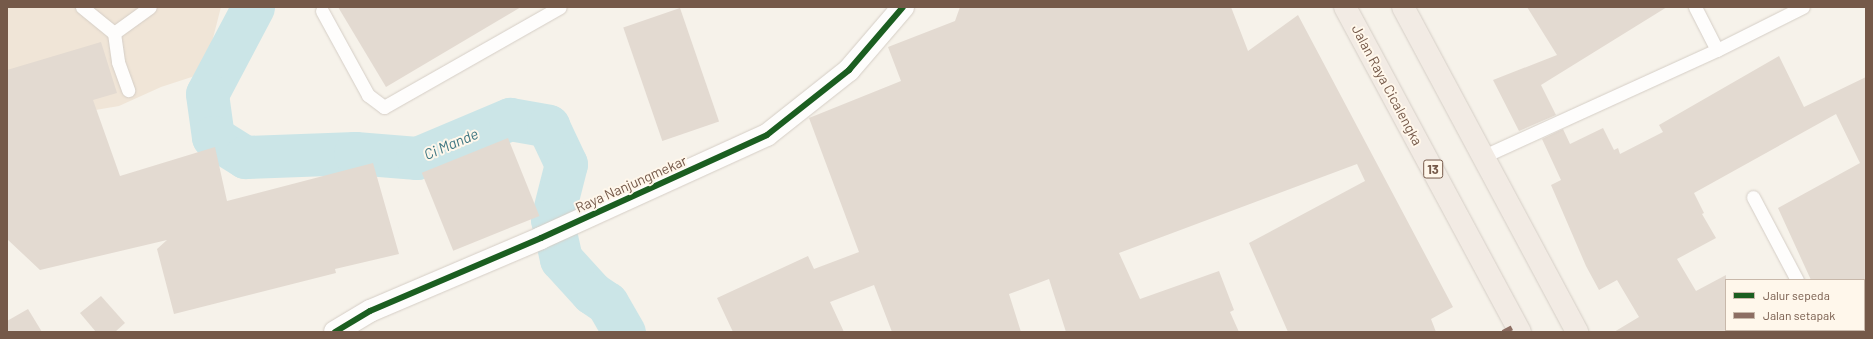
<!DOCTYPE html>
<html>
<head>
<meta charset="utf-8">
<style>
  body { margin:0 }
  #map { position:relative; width:1873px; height:339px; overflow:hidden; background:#f6f2ea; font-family:Barlow,sans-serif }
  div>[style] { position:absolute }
  .residential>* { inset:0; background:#f0e5d7 }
  .river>* { height:43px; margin:-21.5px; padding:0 21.5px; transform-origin:21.5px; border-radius:21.5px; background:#cbe5e7 }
  .building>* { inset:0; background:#e3dad1; transform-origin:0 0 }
  .roads { filter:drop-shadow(0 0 1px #d5cec6) drop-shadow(0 0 1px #d5cec6) }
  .service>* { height:13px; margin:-6.5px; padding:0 6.5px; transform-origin:6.5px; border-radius:6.5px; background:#fefdfc }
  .tertiary>* { height:22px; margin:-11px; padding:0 11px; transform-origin:11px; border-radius:11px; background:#fefdfc }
  .trunk>* { height:22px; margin:-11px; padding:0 11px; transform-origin:11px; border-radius:11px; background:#f2ebe4 }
  .quiet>* { height:5px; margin-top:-2.5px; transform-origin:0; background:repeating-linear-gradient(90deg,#8d6e63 0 10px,transparent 0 15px) }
  .cycleway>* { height:6px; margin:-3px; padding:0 3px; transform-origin:3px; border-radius:3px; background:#1b5e20 }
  span { translate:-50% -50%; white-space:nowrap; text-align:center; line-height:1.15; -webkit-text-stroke:4px #fff7eb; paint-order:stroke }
  .shield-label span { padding:1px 3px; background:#fff7eb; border:1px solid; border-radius:3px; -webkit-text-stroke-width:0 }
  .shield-label { font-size:13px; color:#755949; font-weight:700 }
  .street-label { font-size:14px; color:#755949 }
  .water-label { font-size:15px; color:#3f7782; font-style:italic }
  .frame { position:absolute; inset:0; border:8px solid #755949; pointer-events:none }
  .legend { position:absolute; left:1725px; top:279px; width:140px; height:52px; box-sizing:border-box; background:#fff7eb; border:1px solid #c8b8aa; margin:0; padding:5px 7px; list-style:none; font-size:12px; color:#755949 }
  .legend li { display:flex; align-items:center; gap:8px; height:20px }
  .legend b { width:20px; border:1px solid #c8b8aa }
</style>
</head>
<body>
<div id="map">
  <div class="residential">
    <div style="clip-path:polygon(7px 7px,221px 7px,204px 73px,161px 87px,119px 106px,48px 118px,7px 133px)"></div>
  </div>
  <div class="river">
    <div style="left:253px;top:7px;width:98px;rotate:117.9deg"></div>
    <div style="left:207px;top:94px;width:43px;rotate:82.1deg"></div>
    <div style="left:213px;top:137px;width:38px;rotate:32deg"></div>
    <div style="left:245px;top:157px;width:110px;rotate:-2.1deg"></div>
    <div style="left:355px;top:153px;width:62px;rotate:4.6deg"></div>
    <div style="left:417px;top:158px;width:101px;rotate:-22.8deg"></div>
    <div style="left:510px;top:119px;width:39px;rotate:10deg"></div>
    <div style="left:548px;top:126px;width:42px;rotate:64.7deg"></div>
    <div style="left:566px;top:164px;width:57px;rotate:104.3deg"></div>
    <div style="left:552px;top:219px;width:41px;rotate:77.3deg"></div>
    <div style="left:561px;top:259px;width:46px;rotate:47.6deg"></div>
    <div style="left:592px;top:293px;width:18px;rotate:34deg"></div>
    <div style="left:607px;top:303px;width:34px;rotate:60deg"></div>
  </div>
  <div class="building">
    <div style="clip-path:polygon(338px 7px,521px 7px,386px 87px)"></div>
    <div style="clip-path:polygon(960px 7px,1231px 7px,1248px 51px,1298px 15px,1453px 307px,1431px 319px,1436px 332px,1288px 332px,1249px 243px,1365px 181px,1357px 164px,1119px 253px,1140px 299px,1219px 271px,1234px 310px,1230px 312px,1239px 332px,1066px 332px,1049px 279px,1009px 294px,1021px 332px,892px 332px,874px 285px,830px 302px,844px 332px,733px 332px,717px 298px,808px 256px,814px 269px,859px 252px,809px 118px,901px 81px,888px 47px,955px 21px)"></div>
    <div style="clip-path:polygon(1527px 7px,1667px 7px,1541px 85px,1556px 115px,1519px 131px,1493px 80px,1557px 55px)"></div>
    <div style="left:680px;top:8px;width:120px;height:60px;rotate:71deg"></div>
    <div style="clip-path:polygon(101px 42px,117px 93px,93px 100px,120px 176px,215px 147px,227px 201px,373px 163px,399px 254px,335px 269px,336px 273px,174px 314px,157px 249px,167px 240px,40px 270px,7px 239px,7px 70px)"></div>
    <div style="clip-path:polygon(1779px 56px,1804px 107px,1866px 77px,1866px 280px,1811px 280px,1778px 208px,1860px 163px,1836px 114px,1694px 193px,1704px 213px,1702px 214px,1716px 238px,1677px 259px,1696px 291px,1726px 275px,1726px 332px,1614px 332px,1639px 317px,1617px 280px,1599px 290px,1586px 266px,1551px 185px,1561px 180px,1542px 139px,1563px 129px,1570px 144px,1603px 128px,1614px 150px,1618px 148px,1620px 154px,1663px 132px,1659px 125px)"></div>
    <div style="left:508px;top:138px;width:84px;height:93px;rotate:68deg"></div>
    <div style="clip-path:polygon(101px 296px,125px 323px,115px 332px,96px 332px,80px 313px)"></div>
    <div style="clip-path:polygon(28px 309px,42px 332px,7px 332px,7px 321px)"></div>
  </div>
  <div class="roads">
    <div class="service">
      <div style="left:82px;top:7px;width:41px;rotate:39.1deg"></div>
      <div style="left:114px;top:33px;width:29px;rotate:82deg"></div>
      <div style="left:118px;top:62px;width:30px;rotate:70deg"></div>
      <div style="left:1695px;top:7px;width:48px;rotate:62.9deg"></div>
      <div style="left:322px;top:11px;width:96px;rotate:61.3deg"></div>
      <div style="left:368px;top:95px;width:20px;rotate:37deg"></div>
      <div style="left:384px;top:107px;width:202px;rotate:-29.6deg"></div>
      <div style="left:114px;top:33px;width:44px;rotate:-35.8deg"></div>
      <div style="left:1484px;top:156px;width:256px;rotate:-24.5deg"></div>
      <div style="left:1717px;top:50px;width:96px;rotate:-26.6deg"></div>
      <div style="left:1753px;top:197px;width:94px;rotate:62.1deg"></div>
      <div style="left:1864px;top:316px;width:2px;rotate:-27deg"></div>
      <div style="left:1824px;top:330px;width:2px;rotate:63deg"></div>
      <div style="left:1836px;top:332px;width:4px;rotate:-27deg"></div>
    </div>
    <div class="tertiary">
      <div style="left:335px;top:332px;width:41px;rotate:-31deg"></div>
      <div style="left:370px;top:311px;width:186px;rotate:-23.1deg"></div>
      <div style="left:541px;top:238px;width:248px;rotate:-24.5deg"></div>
      <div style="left:767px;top:135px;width:105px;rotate:-38.4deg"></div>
      <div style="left:849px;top:70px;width:83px;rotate:-49.4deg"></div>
    </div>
    <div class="trunk">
      <div style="left:1345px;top:7px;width:369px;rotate:61.7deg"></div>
      <div style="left:1403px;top:7px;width:369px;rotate:61.8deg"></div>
    </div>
  </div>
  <div class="quiet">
    <div style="left:1503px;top:332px;width:15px;rotate:-28deg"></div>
  </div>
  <div class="cycleway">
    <div style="left:335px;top:332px;width:41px;rotate:-31deg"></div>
    <div style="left:370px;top:311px;width:186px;rotate:-23.1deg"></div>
    <div style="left:541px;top:238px;width:248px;rotate:-24.5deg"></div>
    <div style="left:767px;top:135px;width:105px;rotate:-38.4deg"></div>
    <div style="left:849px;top:70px;width:83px;rotate:-49.4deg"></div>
  </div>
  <div class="shield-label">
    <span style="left:1433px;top:169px">13</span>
  </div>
  <div class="street-label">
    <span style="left:1387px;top:85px;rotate:62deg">Jalan Raya Cicalengka</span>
    <span style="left:631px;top:184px;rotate:-24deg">Raya Nanjungmekar</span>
  </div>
  <div class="water-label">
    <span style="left:451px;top:144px;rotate:-23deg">Ci Mande</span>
  </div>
  <div class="frame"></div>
  <ul class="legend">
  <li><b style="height:5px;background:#1b5e20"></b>Jalur sepeda</li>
  <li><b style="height:5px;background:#8d6e63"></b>Jalan setapak</li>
  </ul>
</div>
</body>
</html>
